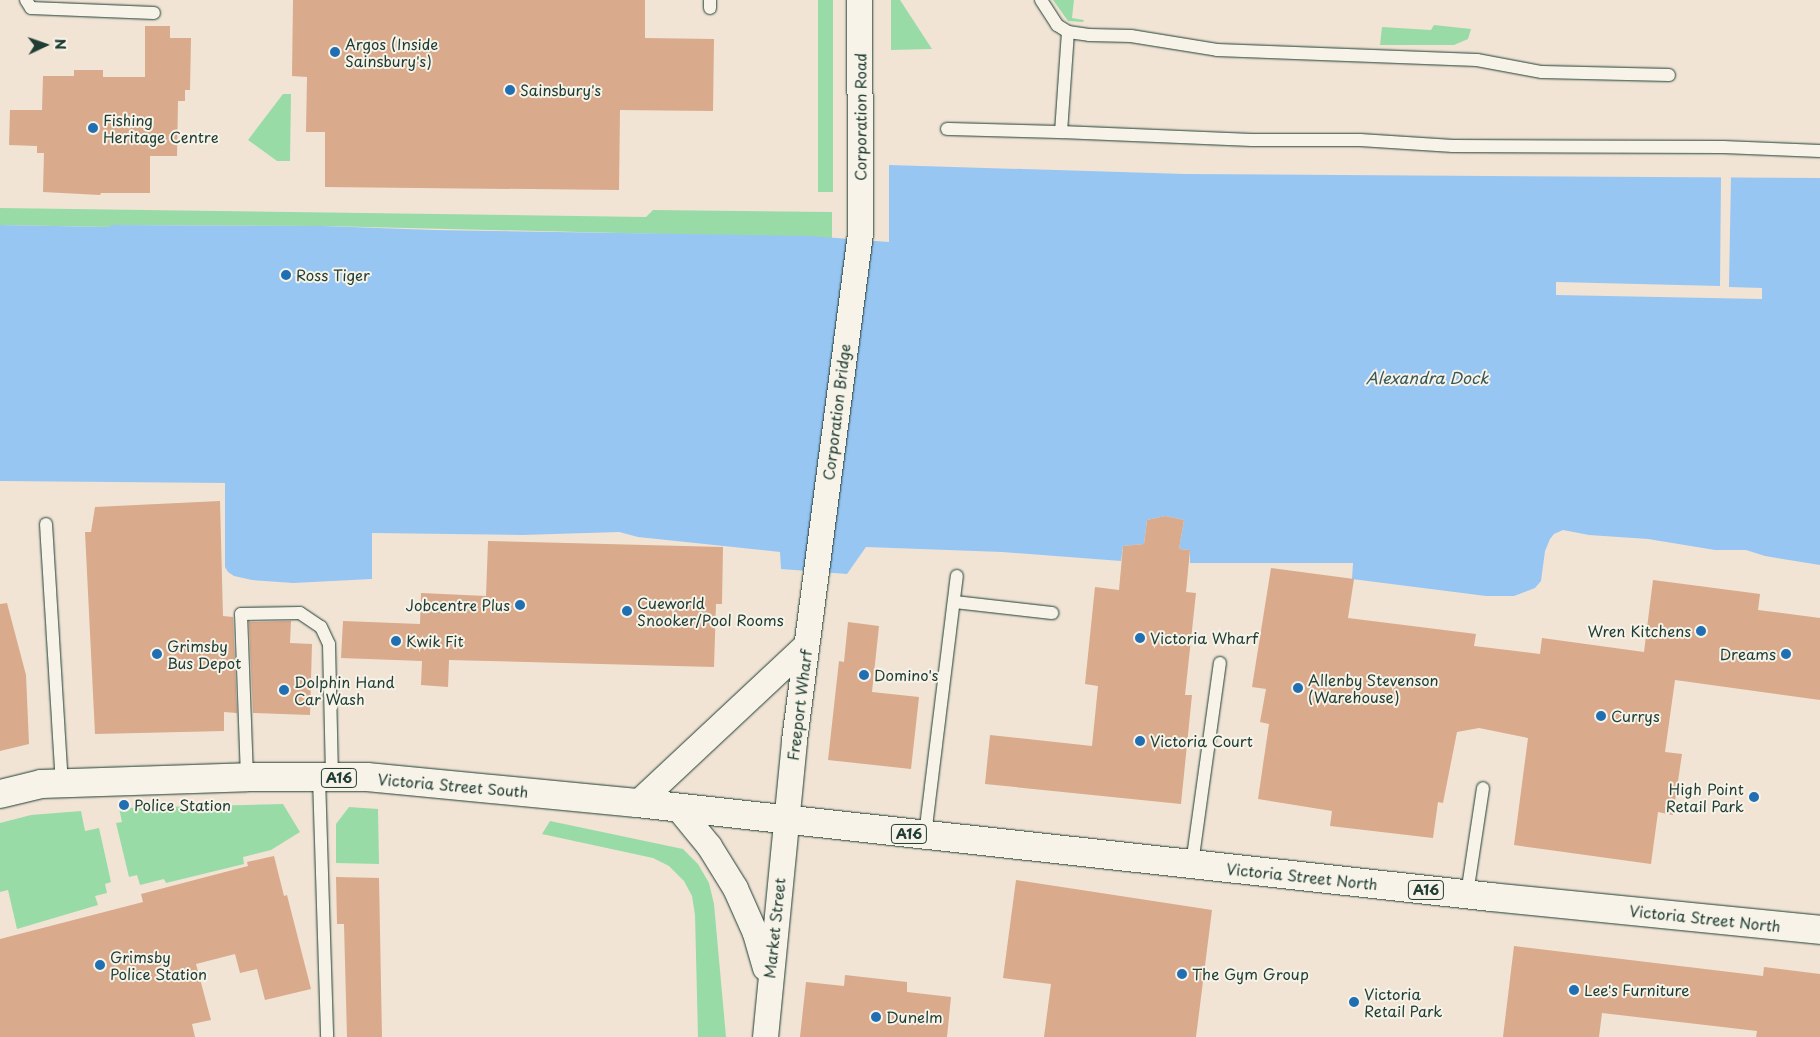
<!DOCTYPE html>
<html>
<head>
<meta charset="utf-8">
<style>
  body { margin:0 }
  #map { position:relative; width:1820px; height:1037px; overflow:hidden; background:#f1e4d5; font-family:"Playpen Sans",sans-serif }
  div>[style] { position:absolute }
  .green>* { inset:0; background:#99dba6; transform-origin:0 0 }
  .water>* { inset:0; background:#98c6f3 }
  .pier>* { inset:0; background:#f1e4d5 }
  .building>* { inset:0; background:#d9aa8b }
  .roads { filter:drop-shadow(0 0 1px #1f3d34) drop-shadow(0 0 1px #1f3d34) }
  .service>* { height:12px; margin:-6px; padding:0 6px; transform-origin:6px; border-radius:6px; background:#f7f3e8 }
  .minor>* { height:25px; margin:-12.5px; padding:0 12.5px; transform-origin:12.5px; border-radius:12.5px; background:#f7f3e8 }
  .trunk>* { height:28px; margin:-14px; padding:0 14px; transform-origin:14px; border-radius:14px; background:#f7f3e8 }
  .dots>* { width:14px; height:14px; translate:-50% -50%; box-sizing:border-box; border:2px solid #f7f3e8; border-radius:50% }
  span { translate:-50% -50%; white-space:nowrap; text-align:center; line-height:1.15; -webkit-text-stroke:4px #f7f3e8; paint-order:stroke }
  .shield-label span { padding:1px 4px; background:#f7f3e8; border:1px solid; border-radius:4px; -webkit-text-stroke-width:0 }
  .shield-label { font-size:14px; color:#1f3d34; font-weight:700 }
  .poi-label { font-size:15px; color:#1f3d34 }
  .left { translate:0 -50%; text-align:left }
  .right { translate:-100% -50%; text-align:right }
  .street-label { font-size:15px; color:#1f3d34 }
  .water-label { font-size:16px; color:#37585a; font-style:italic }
  .north { position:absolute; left:20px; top:20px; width:50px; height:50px; -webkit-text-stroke:4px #f7f3e8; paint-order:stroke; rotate:87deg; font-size:14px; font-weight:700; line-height:20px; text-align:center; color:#1f3d34 }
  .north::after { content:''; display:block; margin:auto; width:18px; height:22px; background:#1f3d34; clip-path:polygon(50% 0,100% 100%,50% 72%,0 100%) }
</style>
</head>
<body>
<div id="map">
  <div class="green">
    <div style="left:818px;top:0;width:15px;height:192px"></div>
    <div style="clip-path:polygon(891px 0,900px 0,932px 49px,891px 50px)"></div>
    <div style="clip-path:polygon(1053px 0,1074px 0,1072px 18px,1084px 20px,1083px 22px,1068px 21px)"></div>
    <div style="clip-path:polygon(1434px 25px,1471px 29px,1468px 39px,1454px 45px,1380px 45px,1382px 27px,1431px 30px)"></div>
    <div style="clip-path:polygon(283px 94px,291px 94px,290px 161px,277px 161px,248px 140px)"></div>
    <div style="clip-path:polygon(0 208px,646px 217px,653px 210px,832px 212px,832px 238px,323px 226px,111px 225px,111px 227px,0 225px)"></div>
    <div style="clip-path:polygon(283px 804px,300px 832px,271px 850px,243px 857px,244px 864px,166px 883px,164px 879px,140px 885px,137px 875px,129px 877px,116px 823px,122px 822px,119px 808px)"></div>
    <div style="clip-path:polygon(349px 807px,378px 809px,379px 864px,336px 863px,336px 824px)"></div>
    <div style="clip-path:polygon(81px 811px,85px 831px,99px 828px,111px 882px,105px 884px,107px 893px,95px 896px,98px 905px,17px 929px,8px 890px,0 892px,0 823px,31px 815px)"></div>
    <div style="clip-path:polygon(550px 821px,683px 849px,698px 864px,709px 883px,714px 904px,726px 1037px,698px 1037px,695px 915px,692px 896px,684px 881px,669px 866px,653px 858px,542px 834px)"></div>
  </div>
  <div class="water">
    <div style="clip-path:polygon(889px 165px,1185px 174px,1820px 178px,1820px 565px,1765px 556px,1746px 550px,1715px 550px,1648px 539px,1589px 535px,1563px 530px,1554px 534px,1550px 539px,1545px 551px,1541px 581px,1535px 588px,1514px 596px,1486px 596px,1352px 579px,1353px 563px,1190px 563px,1190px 550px,1179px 549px,1184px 520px,1165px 516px,1147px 520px,1144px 544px,1123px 546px,1121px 561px,1002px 552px,866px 547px,847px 574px,781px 569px,780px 552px,638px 537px,619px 532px,522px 535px,372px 533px,372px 579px,293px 583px,252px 580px,234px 576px,228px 572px,225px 567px,225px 483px,0 481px,0 225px,110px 227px,111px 225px,323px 226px,434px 230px,810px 236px,889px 242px)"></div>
  </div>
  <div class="pier">
    <div style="clip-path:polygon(1721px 176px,1731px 176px,1729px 287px,1762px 288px,1762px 299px,1556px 295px,1556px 282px,1720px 286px)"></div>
  </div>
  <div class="building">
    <div style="clip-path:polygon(293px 0,645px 0,645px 38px,714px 39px,713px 111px,620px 110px,619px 190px,325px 187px,325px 132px,306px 132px,307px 77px,292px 76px)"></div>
    <div style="clip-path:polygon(145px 26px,170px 26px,170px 38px,191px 38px,190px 90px,185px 90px,185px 101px,178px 101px,177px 156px,150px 156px,150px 193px,101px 193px,100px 195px,43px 192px,44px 153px,37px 153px,37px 146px,9px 145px,10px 110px,42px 110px,43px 76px,74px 76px,74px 70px,103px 70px,103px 77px,145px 77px)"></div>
    <div style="clip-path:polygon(220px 501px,223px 616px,233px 617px,237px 713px,224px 712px,224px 731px,95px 734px,85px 532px,91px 532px,95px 507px)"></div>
    <div style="clip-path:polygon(1165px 516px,1184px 520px,1179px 549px,1190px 550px,1186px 592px,1196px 593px,1185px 695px,1192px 695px,1181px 804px,985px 784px,990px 735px,1092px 746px,1098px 686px,1085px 684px,1095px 587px,1119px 590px,1123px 546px,1144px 544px,1147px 520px)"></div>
    <div style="clip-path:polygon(488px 541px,723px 547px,722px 604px,716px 604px,714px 667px,449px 660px,448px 687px,421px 685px,422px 661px,341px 658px,343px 621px,420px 624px,421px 593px,486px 596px)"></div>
    <div style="clip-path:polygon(1271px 568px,1354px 579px,1348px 618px,1476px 634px,1474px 646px,1540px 654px,1542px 638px,1644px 652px,1653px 580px,1760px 594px,1758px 610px,1820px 618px,1820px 700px,1675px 680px,1665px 752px,1682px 754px,1673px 815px,1658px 812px,1651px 864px,1514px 845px,1528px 738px,1479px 728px,1457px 732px,1443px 803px,1438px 802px,1433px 838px,1330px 826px,1332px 811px,1258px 799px,1269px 724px,1260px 722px,1266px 689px,1252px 687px)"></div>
    <div style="clip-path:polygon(7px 603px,26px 675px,29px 744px,0 751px,0 604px)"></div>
    <div style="clip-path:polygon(291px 621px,290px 643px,312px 644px,310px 715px,253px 713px,249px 622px)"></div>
    <div style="clip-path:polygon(848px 622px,879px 626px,872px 692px,919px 697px,911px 769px,828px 760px,839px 661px,844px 662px)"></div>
    <div style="clip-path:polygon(274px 856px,284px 896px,287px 895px,311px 989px,265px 1000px,257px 969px,240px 973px,235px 954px,196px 964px,211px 1020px,192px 1024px,195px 1037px,0 1037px,0 939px,143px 902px,141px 894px,248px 866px,247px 862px)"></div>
    <div style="clip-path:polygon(336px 877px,379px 878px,382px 1037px,347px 1037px,344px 924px,337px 924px)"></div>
    <div style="clip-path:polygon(1016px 880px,1212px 910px,1196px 1037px,1044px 1037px,1051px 984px,1003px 978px)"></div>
    <div style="clip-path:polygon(1514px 946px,1763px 976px,1764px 967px,1820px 974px,1820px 1037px,1756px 1037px,1757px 1031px,1602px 1013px,1599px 1037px,1503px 1037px)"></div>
    <div style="clip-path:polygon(845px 975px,907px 982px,907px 992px,951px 997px,947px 1037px,800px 1037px,806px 982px,844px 986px)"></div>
  </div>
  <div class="roads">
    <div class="service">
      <div style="left:26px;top:0;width:9px;rotate:58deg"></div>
      <div style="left:31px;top:8px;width:123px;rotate:2.3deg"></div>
      <div style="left:1041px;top:0;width:30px;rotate:57deg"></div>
      <div style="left:1057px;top:25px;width:13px;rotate:32deg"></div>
      <div style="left:1068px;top:32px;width:21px;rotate:8deg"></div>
      <div style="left:1089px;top:35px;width:42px;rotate:1.4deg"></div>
      <div style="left:1131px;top:36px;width:87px;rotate:9.2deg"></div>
      <div style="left:1217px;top:50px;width:260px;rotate:2.2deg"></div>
      <div style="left:1477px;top:60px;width:66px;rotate:10.5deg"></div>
      <div style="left:1542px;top:72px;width:127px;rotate:1.4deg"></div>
      <div style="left:710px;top:8px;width:8px;rotate:-90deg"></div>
      <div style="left:947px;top:129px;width:114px;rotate:1.5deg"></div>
      <div style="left:1061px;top:132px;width:100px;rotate:-86deg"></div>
      <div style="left:1061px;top:132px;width:191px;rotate:2.4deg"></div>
      <div style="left:1252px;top:140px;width:108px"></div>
      <div style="left:1360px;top:140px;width:93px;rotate:3.7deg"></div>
      <div style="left:1453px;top:146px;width:270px;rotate:0.2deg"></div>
      <div style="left:1723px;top:147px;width:97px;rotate:2.4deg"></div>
      <div style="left:46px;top:524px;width:260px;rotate:86.5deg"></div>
      <div style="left:954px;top:602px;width:99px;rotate:6.4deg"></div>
      <div style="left:247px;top:777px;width:163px;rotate:-92.1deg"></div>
      <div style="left:241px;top:614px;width:59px;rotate:-1deg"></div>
      <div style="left:300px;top:613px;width:25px;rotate:34deg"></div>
      <div style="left:321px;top:627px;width:19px;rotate:65deg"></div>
      <div style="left:329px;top:644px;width:134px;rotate:88.7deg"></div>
      <div style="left:319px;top:778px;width:259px;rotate:88.2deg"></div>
      <div style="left:925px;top:835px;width:261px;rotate:-83deg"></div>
      <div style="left:1192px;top:864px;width:203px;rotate:-82.1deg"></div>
      <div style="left:1467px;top:894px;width:107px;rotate:-81.4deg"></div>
    </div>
    <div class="minor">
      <div style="left:637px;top:803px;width:231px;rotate:-43.1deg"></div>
      <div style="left:678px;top:808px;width:49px;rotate:50.8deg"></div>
      <div style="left:709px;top:846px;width:49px;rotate:58.2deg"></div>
      <div style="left:735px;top:888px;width:49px;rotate:66deg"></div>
      <div style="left:755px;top:933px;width:36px;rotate:74deg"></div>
      <div style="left:765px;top:1037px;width:298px;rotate:-84.4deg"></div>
      <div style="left:794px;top:740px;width:511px;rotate:-82.58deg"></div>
      <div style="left:860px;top:233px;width:233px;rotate:-90.2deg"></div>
    </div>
    <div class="trunk">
      <div style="left:0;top:794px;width:42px;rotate:-13.7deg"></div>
      <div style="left:41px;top:784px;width:206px;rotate:-1.9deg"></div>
      <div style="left:247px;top:777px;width:120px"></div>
      <div style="left:367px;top:777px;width:271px;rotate:5.5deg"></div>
      <div style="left:637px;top:803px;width:859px;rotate:6.28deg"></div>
      <div style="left:1491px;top:897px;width:331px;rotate:5.7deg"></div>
    </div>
  </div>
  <div class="dots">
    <div style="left:335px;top:52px;background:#1f6fb2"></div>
    <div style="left:510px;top:90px;background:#1f6fb2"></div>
    <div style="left:93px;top:128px;background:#1f6fb2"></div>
    <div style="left:286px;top:275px;background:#1f6fb2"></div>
    <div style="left:520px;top:605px;background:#1f6fb2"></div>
    <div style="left:627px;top:611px;background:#1f6fb2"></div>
    <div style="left:1701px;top:631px;background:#1f6fb2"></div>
    <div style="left:1140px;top:638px;background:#1f6fb2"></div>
    <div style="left:396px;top:641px;background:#1f6fb2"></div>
    <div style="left:157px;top:654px;background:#1f6fb2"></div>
    <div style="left:1786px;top:654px;background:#1f6fb2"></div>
    <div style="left:864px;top:675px;background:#1f6fb2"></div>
    <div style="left:1298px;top:688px;background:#1f6fb2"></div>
    <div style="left:284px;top:690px;background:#1f6fb2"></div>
    <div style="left:1601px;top:716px;background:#1f6fb2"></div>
    <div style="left:1140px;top:741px;background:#1f6fb2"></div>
    <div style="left:1754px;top:797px;background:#1f6fb2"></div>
    <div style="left:124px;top:805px;background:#1f6fb2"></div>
    <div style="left:100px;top:965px;background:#1f6fb2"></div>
    <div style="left:1182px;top:974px;background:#1f6fb2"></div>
    <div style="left:1574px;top:990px;background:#1f6fb2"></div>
    <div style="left:1354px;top:1002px;background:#1f6fb2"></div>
    <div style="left:876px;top:1017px;background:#1f6fb2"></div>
  </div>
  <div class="shield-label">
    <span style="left:339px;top:778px">A16</span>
    <span style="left:909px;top:834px">A16</span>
    <span style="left:1426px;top:890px">A16</span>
  </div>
  <div class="poi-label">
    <span class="left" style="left:345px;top:52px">Argos (Inside<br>Sainsbury's)</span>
    <span class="left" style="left:520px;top:90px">Sainsbury's</span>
    <span class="left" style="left:103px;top:128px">Fishing<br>Heritage Centre</span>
    <span class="left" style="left:296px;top:275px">Ross Tiger</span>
    <span class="left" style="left:637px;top:611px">Cueworld<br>Snooker/Pool Rooms</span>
    <span class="right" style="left:510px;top:605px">Jobcentre Plus</span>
    <span class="right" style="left:1691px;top:631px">Wren Kitchens</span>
    <span class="left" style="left:1150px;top:638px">Victoria Wharf</span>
    <span class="left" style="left:406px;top:641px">Kwik Fit</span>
    <span class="left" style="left:167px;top:654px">Grimsby<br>Bus Depot</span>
    <span class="right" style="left:1776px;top:654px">Dreams</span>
    <span class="left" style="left:874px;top:675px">Domino's</span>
    <span class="left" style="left:1308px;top:688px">Allenby Stevenson<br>(Warehouse)</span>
    <span class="left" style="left:294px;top:690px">Dolphin Hand<br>Car Wash</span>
    <span class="left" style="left:1611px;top:716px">Currys</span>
    <span class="left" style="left:1150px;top:741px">Victoria Court</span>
    <span class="right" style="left:1744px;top:797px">High Point<br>Retail Park</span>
    <span class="left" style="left:134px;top:805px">Police Station</span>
    <span class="left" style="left:110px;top:965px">Grimsby<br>Police Station</span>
    <span class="left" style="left:1192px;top:974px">The Gym Group</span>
    <span class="left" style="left:1584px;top:990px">Lee's Furniture</span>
    <span class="left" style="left:1364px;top:1002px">Victoria<br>Retail Park</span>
    <span class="left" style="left:886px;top:1017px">Dunelm</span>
  </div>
  <div class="street-label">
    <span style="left:860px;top:117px;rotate:-90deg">Corporation Road</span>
    <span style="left:836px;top:412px;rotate:-83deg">Corporation Bridge</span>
    <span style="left:799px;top:705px;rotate:-83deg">Freeport Wharf</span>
    <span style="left:453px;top:785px;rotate:5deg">Victoria Street South</span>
    <span style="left:1302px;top:876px;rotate:6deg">Victoria Street North</span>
    <span style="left:1705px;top:918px;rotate:6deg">Victoria Street North</span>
    <span style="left:774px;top:928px;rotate:-84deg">Market Street</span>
  </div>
  <div class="water-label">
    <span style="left:1427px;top:377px">Alexandra Dock</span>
  </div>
  <div class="north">N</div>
</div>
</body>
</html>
